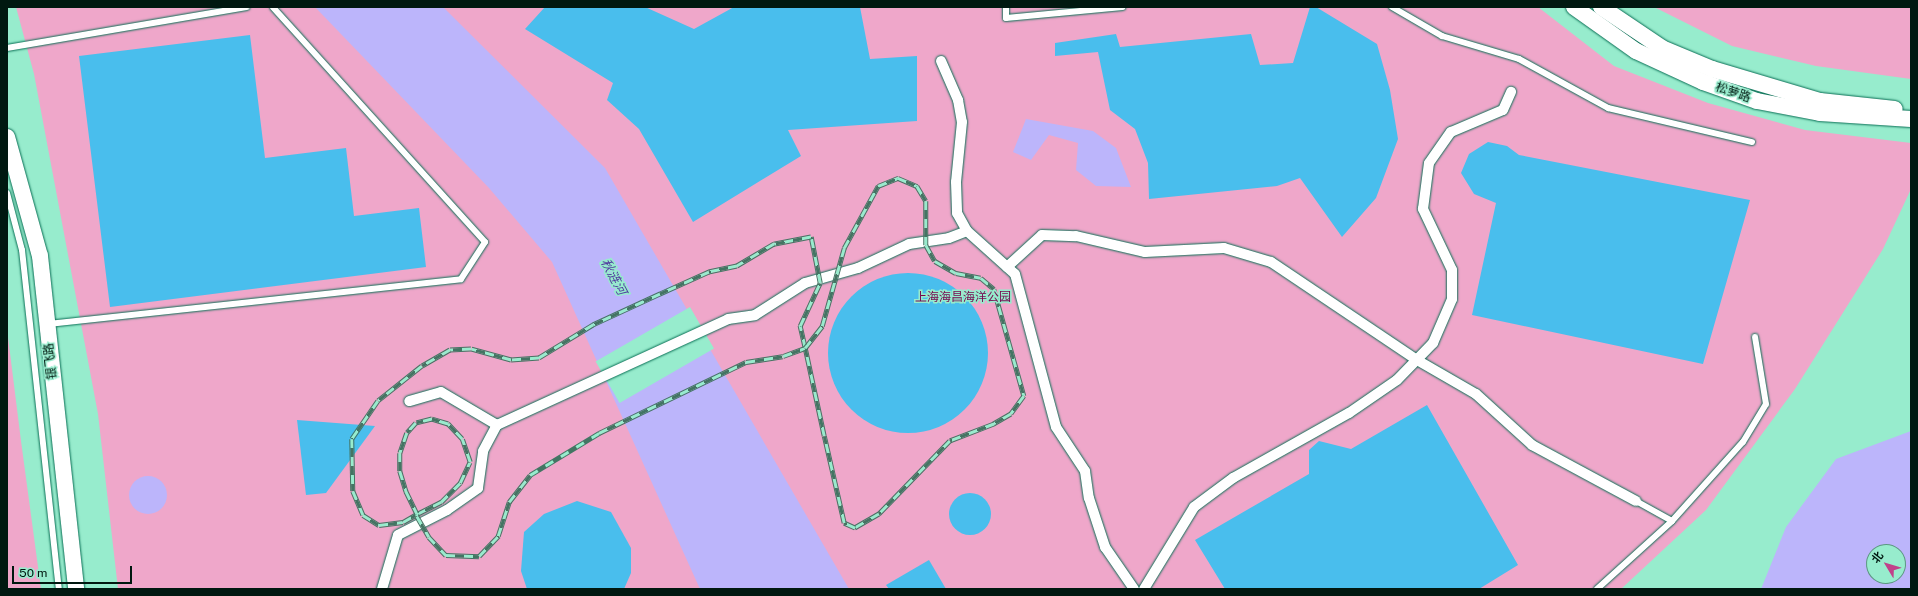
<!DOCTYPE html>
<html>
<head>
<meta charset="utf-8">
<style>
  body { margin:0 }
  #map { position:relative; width:1918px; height:596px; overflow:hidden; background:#97eccd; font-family:"Public Sans","Noto Sans SC",sans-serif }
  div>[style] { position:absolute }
  .green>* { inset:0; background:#efa7ca }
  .water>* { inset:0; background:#bcb5fb }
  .round { border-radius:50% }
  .pier>* { inset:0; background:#97eccd; transform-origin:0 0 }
  .building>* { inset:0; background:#49beed }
  .roads { filter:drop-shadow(0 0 1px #0a6f55) drop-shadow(0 0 1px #0a6f55) }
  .service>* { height:6px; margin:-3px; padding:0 3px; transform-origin:3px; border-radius:3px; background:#fff }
  .pedestrian>* { height:10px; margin:-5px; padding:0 5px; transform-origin:5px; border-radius:5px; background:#fff }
  .tertiary>* { height:16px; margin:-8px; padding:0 8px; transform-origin:8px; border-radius:8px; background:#fff }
  .rail>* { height:4.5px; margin-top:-2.25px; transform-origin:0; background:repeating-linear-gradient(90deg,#97eccd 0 9px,#437563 0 18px); box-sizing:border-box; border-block:1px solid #437563 }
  span { translate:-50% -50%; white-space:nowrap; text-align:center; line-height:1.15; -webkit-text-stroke:3px #97eccd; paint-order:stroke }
  .street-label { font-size:12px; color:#001810 }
  .park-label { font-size:12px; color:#76064e }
  .water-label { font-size:13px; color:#533da0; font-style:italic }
  .frame { position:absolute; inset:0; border:8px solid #001810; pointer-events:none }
  .north { position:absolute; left:1866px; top:544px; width:40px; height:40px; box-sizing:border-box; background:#97eccd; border:1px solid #5b9781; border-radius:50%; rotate:308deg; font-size:11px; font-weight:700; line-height:16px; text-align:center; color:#001810 }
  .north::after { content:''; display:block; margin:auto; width:14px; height:18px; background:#c1408a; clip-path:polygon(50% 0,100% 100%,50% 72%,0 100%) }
  .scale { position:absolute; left:12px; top:566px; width:120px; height:18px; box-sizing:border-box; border:2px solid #001810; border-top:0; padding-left:5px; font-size:12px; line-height:14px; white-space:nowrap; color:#001810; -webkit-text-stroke:3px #97eccd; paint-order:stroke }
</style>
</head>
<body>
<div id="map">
  <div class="green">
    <div style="clip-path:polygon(16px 7px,1538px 7px,1614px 66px,1708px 103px,1805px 130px,1911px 143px,1911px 189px,1883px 249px,1795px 389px,1706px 510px,1621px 589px,118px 589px,98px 414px,34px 74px)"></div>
    <div style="clip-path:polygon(1654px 7px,1911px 7px,1911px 79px,1816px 66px,1732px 46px)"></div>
    <div style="clip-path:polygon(7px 329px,21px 441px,41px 589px,7px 589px)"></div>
  </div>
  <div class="water">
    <div style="clip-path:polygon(315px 7px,443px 7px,605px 168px,849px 589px,700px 589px,552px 262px,489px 188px)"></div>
    <div style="clip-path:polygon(1026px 119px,1093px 131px,1116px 148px,1131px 187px,1096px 186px,1076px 170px,1078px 143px,1049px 135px,1031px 160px,1013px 152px)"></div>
    <div style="clip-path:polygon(evenodd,1911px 431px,1911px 589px,1761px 589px,1786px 527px,1836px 459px,1911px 431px,1874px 552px,1898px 552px,1898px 576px,1874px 576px,1874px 552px)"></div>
    <div class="round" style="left:129px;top:476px;width:38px;height:38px"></div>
  </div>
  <div class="pier">
    <div style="left:690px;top:307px;width:48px;height:109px;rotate:60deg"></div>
  </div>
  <div class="building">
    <div style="clip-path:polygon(545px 7px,645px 7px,694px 29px,734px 7px,860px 7px,870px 59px,917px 56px,917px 121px,788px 130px,801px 156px,693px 222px,639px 129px,607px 100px,613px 83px,525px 29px)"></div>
    <div style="clip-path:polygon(1310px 7px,1316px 7px,1377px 44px,1390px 90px,1398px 139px,1376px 198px,1342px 237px,1300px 178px,1277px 186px,1149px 199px,1148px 163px,1135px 129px,1110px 110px,1098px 52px,1055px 56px,1055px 43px,1116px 34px,1120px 47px,1251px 34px,1260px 65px,1293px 63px)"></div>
    <div style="clip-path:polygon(250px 35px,265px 158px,346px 148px,354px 216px,419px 208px,426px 267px,110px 307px,79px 56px)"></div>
    <div style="clip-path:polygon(1488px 142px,1507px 146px,1519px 155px,1750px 200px,1703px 364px,1472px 315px,1496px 203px,1474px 194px,1461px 173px,1469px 154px)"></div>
    <div class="round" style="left:828px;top:273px;width:160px;height:160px"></div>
    <div style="clip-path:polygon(1427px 405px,1518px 565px,1479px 589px,1225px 589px,1195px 540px,1309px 474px,1309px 450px,1319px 441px,1351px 449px)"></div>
    <div style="clip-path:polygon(297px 420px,375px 426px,326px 493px,306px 495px)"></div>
    <div class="round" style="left:949px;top:493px;width:42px;height:42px"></div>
    <div style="clip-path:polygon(577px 501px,611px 512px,631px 548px,631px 573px,624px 589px,527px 589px,521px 571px,524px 532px,544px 514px)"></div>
    <div style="clip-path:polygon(929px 560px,946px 589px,889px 589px,886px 585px)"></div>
  </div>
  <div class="roads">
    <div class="service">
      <div style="left:1006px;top:7px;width:11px;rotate:90deg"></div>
      <div style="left:1006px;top:18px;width:117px;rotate:-5.4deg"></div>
      <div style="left:1392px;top:7px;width:58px;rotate:30.1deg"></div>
      <div style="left:1442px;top:36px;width:80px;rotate:16.6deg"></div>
      <div style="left:1519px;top:59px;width:102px;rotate:28.8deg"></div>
      <div style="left:1608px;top:108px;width:148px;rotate:13.3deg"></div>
      <div style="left:7px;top:48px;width:243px;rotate:-9.7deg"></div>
      <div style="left:7px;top:193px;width:59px;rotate:75.3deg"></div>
      <div style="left:22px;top:250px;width:341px;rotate:83.8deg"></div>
      <div style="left:49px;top:324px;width:414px;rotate:-6.2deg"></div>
      <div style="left:461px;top:279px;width:44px;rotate:-57deg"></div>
      <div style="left:485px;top:242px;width:316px;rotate:-132.1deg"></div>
      <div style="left:1636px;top:501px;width:41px;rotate:29.1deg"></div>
      <div style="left:1597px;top:589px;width:101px;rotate:-42.2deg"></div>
      <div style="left:1672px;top:521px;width:106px;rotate:-48.1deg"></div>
      <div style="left:1743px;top:442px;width:44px;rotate:-58.8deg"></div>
      <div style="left:1766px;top:404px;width:68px;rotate:-99.3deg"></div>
    </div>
    <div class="pedestrian">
      <div style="left:941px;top:61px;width:43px;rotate:66.4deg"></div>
      <div style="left:958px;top:100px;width:22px;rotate:80deg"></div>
      <div style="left:962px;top:122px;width:60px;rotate:95.7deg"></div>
      <div style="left:956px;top:182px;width:31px;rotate:88deg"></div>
      <div style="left:957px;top:213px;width:21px;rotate:61deg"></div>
      <div style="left:967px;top:231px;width:64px;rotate:41.9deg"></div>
      <div style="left:1015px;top:274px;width:158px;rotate:75deg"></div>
      <div style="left:1056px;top:427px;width:53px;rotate:56.6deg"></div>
      <div style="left:1085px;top:471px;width:27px;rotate:82deg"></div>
      <div style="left:1089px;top:498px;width:52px;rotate:71.9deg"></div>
      <div style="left:1105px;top:547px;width:51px;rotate:55.4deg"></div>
      <div style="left:1007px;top:267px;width:47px;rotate:-42.4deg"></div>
      <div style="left:1042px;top:235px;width:34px;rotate:2deg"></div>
      <div style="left:1076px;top:236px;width:71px;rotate:13.1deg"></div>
      <div style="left:1145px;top:252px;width:79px;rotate:-2.9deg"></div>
      <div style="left:1224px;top:248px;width:49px;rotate:16.6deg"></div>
      <div style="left:1271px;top:262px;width:176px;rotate:33.9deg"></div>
      <div style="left:1417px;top:360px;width:68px;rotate:30deg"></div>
      <div style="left:1476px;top:394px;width:76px;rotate:42.3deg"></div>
      <div style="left:1532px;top:445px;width:118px;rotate:28.3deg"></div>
      <div style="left:497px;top:425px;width:254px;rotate:-24.6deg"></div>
      <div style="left:728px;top:319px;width:27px;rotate:-8deg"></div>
      <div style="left:755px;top:315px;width:59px;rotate:-32.6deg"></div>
      <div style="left:805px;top:283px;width:55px;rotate:-15.8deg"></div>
      <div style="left:858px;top:268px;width:56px;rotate:-25.2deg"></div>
      <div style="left:909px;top:244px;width:40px;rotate:-8.5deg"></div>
      <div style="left:949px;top:238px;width:19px;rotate:-21deg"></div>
      <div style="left:382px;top:589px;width:56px;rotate:-73.5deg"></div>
      <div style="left:398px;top:535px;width:55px;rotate:-27deg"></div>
      <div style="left:447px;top:510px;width:38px;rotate:-35deg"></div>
      <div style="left:478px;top:488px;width:37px;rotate:-82deg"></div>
      <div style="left:483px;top:451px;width:30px;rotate:-62deg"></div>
      <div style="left:497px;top:425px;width:65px;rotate:-149.5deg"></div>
      <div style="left:441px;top:392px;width:33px;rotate:164deg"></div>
      <div style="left:1144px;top:589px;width:96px;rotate:-58.6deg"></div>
      <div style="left:1194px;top:507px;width:49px;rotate:-36.6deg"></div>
      <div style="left:1233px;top:478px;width:133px;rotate:-29.3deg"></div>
      <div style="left:1349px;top:413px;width:58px;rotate:-34.5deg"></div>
      <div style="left:1397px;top:380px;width:52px;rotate:-45.8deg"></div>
      <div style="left:1433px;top:343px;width:48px;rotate:-66.6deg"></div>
      <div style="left:1452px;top:299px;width:29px;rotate:-90deg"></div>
      <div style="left:1452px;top:270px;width:68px;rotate:-115.4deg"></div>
      <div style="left:1423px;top:209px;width:46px;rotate:-82.6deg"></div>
      <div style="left:1429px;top:163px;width:38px;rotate:-55deg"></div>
      <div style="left:1451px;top:132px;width:56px;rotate:-22.9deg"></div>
      <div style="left:1503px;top:110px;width:20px;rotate:-66deg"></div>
    </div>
    <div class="tertiary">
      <div style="left:1574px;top:7px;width:76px;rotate:35.4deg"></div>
      <div style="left:1636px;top:51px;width:74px;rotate:24.8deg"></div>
      <div style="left:1703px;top:82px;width:57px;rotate:19.4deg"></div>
      <div style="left:1757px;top:101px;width:64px;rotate:10.8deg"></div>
      <div style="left:1820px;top:113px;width:91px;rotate:3.8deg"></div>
      <div style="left:1601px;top:7px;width:73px;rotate:33.9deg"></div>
      <div style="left:1662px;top:48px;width:54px;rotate:22.8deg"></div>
      <div style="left:1712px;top:69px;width:113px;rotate:16.5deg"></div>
      <div style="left:1820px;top:101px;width:75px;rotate:6.1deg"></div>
      <div style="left:7px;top:137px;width:123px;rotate:74.5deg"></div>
      <div style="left:40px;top:256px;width:335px;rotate:83.8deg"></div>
    </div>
  </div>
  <div class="rail">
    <div style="left:926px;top:245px;width:18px;rotate:61deg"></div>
    <div style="left:935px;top:261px;width:24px;rotate:30deg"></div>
    <div style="left:956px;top:273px;width:25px;rotate:11deg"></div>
    <div style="left:981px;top:278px;width:17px;rotate:40deg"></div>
    <div style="left:994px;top:289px;width:111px;rotate:74.3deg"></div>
    <div style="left:1024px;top:396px;width:22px;rotate:126deg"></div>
    <div style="left:1011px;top:414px;width:20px;rotate:150deg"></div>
    <div style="left:994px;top:424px;width:47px;rotate:158.9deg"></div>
    <div style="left:950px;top:441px;width:102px;rotate:134.2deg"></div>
    <div style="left:879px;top:514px;width:28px;rotate:150deg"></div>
    <div style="left:855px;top:528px;width:12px;rotate:-156deg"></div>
    <div style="left:844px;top:523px;width:89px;rotate:-102.9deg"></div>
    <div style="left:824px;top:436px;width:90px;rotate:-102.2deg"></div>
    <div style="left:805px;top:348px;width:23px;rotate:-103deg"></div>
    <div style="left:800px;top:326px;width:47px;rotate:-65.1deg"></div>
    <div style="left:820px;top:283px;width:47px;rotate:-101.1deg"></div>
    <div style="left:811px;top:237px;width:38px;rotate:169deg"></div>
    <div style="left:774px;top:244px;width:43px;rotate:149.3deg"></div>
    <div style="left:737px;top:266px;width:29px;rotate:168deg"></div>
    <div style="left:709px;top:272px;width:54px;rotate:155.8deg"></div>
    <div style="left:660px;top:294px;width:74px;rotate:155.2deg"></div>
    <div style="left:593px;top:325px;width:63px;rotate:148.6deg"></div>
    <div style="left:539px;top:358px;width:28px;rotate:176deg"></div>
    <div style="left:511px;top:360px;width:41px;rotate:-164.6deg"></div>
    <div style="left:471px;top:349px;width:21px;rotate:177deg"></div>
    <div style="left:450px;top:350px;width:32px;rotate:150deg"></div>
    <div style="left:422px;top:366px;width:56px;rotate:141.5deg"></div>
    <div style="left:378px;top:401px;width:46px;rotate:124.4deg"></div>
    <div style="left:352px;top:439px;width:52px;rotate:88.9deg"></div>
    <div style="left:353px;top:491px;width:26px;rotate:67deg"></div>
    <div style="left:363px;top:515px;width:19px;rotate:32deg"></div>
    <div style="left:379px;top:525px;width:24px;rotate:-7deg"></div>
    <div style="left:403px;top:522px;width:16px;rotate:-30deg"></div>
    <div style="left:417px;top:514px;width:27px;rotate:-27deg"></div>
    <div style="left:441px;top:502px;width:27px;rotate:-45deg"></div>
    <div style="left:460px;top:483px;width:23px;rotate:-65deg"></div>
    <div style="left:470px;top:462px;width:24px;rotate:-109deg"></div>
    <div style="left:462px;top:439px;width:21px;rotate:-133deg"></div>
    <div style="left:448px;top:424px;width:17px;rotate:-163deg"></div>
    <div style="left:432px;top:419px;width:16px;rotate:166deg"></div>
    <div style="left:416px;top:423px;width:13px;rotate:132deg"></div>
    <div style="left:407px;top:433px;width:21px;rotate:109deg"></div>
    <div style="left:400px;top:453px;width:18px;rotate:90deg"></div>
    <div style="left:400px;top:471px;width:21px;rotate:73deg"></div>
    <div style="left:406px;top:491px;width:25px;rotate:64deg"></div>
    <div style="left:417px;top:514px;width:2px;rotate:90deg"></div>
    <div style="left:417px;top:516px;width:24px;rotate:60deg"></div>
    <div style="left:429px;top:537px;width:25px;rotate:47deg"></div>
    <div style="left:446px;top:555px;width:33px;rotate:2deg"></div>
    <div style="left:479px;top:556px;width:28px;rotate:-46deg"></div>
    <div style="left:498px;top:536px;width:36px;rotate:-72deg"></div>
    <div style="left:509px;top:502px;width:34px;rotate:-52deg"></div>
    <div style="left:530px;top:475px;width:81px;rotate:-31.3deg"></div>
    <div style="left:599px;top:433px;width:163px;rotate:-25.8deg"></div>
    <div style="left:746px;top:362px;width:37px;rotate:-9deg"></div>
    <div style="left:783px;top:356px;width:23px;rotate:-20deg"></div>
    <div style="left:805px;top:348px;width:28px;rotate:-52deg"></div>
    <div style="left:822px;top:326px;width:81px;rotate:-74.2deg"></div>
    <div style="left:844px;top:248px;width:71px;rotate:-61.3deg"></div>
    <div style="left:878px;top:186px;width:22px;rotate:-22deg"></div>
    <div style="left:898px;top:178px;width:21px;rotate:23deg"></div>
    <div style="left:917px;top:186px;width:17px;rotate:59deg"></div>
    <div style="left:926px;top:201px;width:44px;rotate:90deg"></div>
  </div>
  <div class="street-label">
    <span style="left:1733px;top:93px;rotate:19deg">松萝路</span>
    <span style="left:51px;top:361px;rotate:-96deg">银飞路</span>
  </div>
  <div class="park-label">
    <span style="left:963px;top:298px">上海海昌海洋公园</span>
  </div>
  <div class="water-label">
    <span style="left:613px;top:277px;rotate:62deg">秋涟河</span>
  </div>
  <div class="frame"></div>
  <div class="north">北</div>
  <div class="scale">50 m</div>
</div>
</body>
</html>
